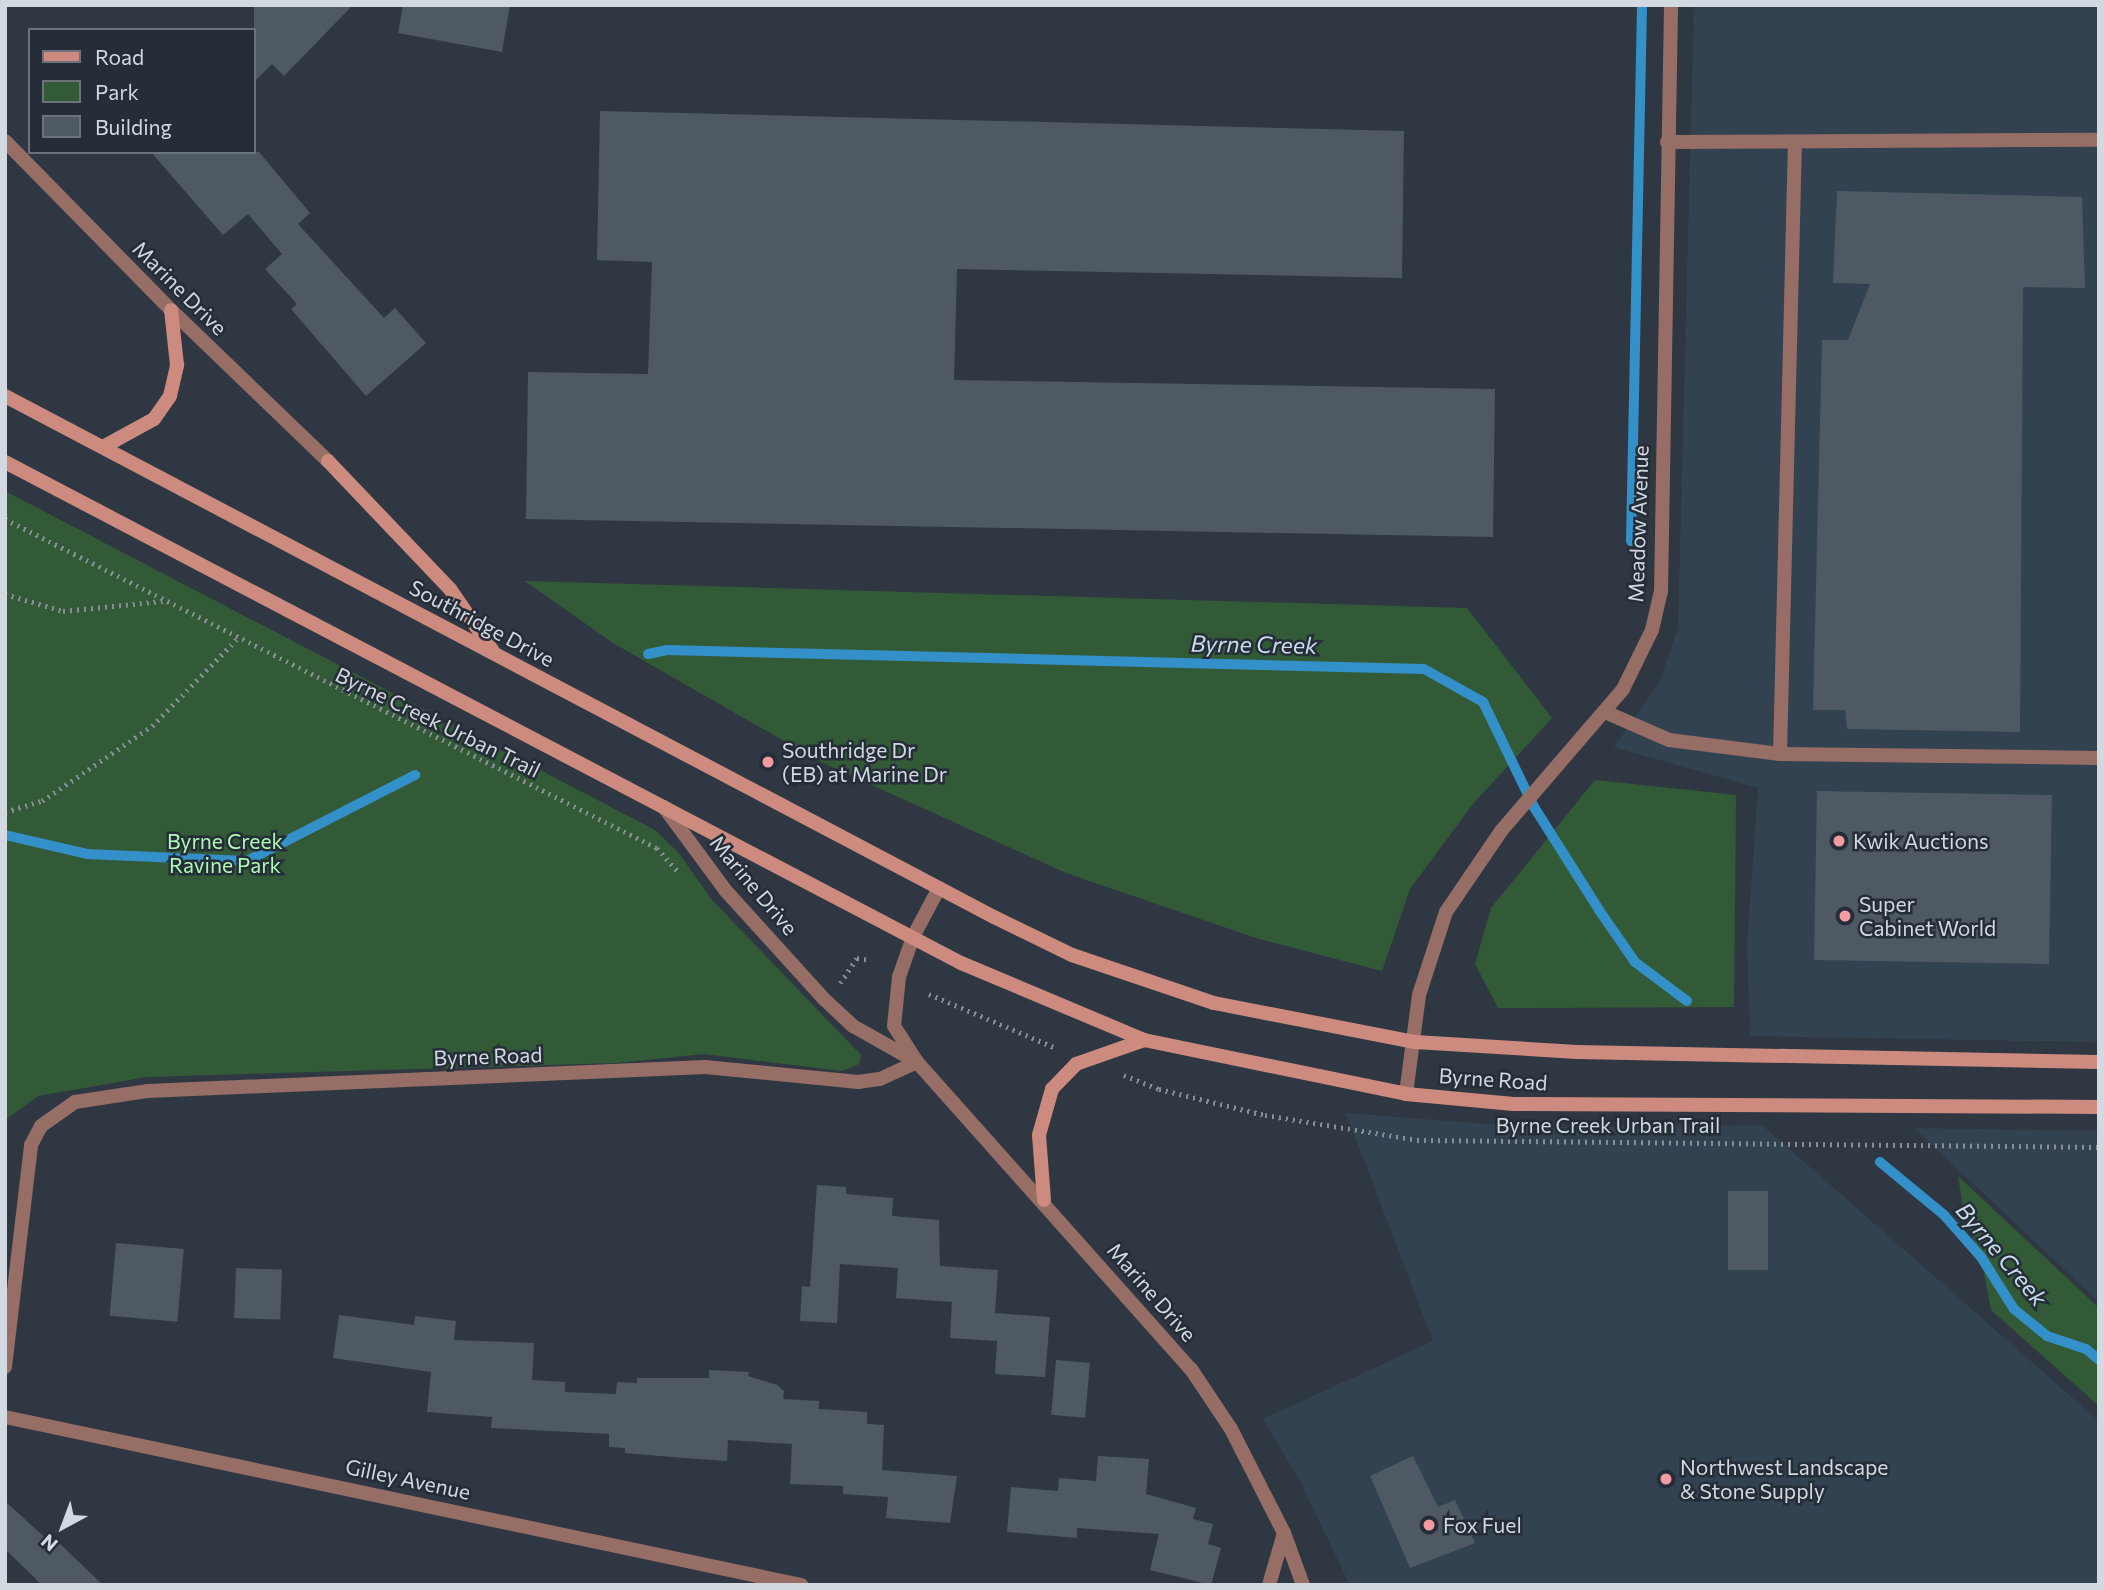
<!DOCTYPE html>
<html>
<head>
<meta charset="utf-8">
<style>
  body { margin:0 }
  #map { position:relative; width:2104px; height:1590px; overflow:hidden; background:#2f3842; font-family:Commissioner,sans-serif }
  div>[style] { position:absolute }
  .built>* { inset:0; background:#334251 }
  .green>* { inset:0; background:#335a36 }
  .stream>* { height:10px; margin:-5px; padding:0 5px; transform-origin:5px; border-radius:5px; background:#3490c9 }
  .building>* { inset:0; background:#4e5964; transform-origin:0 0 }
  .path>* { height:4.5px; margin-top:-2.25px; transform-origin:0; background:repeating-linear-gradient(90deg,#878e96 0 2px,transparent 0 7px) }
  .service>* { height:14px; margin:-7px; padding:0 7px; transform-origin:7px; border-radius:7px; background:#976e66 }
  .minor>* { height:14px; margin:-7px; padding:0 7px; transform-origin:7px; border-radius:7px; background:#976e66 }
  .tertiary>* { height:14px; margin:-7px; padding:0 7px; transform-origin:7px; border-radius:7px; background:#976e66 }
  .secondary>* { height:14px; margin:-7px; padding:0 7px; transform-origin:7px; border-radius:7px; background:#cd8b7f }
  .dots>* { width:19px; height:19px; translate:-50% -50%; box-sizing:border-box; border:4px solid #252e38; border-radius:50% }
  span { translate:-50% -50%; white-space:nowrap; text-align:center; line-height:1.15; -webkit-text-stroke:5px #252e38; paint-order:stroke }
  .street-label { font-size:21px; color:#d3d9e0 }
  .poi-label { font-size:21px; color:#d3d9e0 }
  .left { translate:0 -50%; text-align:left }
  .park-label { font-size:21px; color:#aefab4 }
  .water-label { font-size:23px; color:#cadeed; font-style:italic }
  .frame { position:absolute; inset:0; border:7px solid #d3d9e0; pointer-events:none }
  .legend { position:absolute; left:28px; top:28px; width:228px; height:126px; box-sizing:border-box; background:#252e38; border:2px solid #6b727b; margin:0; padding:9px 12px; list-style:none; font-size:21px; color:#d3d9e0 }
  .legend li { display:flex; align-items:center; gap:14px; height:35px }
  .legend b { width:35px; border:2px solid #6b727b }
  .north { position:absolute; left:28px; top:1492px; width:70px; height:70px; -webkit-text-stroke:5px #252e38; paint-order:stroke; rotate:221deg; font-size:19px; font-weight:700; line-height:28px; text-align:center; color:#d3d9e0 }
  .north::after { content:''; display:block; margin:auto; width:24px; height:32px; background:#d3d9e0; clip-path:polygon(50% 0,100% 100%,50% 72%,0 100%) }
</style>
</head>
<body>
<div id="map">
  <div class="built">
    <div style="clip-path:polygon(1694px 5px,2099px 5px,2099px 1042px,1750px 1036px,1747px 945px,1758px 788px,1614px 747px,1659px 683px,1678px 628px)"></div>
    <div style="clip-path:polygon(1346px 1113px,1524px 1127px,1762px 1125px,2099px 1421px,2099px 1585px,1350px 1585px,1299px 1479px,1263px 1419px,1433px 1341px)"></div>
    <div style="clip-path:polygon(1914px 1128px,2099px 1131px,2099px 1302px)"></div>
  </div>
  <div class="green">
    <div style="clip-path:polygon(5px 491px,655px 830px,678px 852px,712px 900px,861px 1055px,859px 1064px,842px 1071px,704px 1054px,617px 1063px,147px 1077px,38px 1096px,5px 1120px)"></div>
    <div style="clip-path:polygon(525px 581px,1467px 608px,1552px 718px,1472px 805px,1410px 889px,1382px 971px,1256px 938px,1066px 873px,819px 761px,613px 643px)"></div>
    <div style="clip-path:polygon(1595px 780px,1736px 795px,1734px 1007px,1498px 1008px,1475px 964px,1491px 908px)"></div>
    <div style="clip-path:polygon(1958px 1176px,2099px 1308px,2099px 1406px,1991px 1310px,1981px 1257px,1965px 1221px)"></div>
  </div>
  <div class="stream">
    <div style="left:1631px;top:541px;width:536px;rotate:-88.82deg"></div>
    <div style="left:648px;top:654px;width:19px;rotate:-12deg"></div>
    <div style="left:667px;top:650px;width:757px;rotate:1.44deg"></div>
    <div style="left:1424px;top:669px;width:68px;rotate:29.2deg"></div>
    <div style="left:1483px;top:702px;width:117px;rotate:64.1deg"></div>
    <div style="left:1534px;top:807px;width:122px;rotate:57.7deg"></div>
    <div style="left:1599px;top:910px;width:63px;rotate:55.3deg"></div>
    <div style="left:1635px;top:962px;width:65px;rotate:36.9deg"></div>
    <div style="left:5px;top:835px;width:84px;rotate:13deg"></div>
    <div style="left:87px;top:854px;width:160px;rotate:2.5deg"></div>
    <div style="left:247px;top:861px;width:189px;rotate:-27.1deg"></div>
    <div style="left:1880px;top:1162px;width:83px;rotate:39.6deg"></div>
    <div style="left:1944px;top:1215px;width:56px;rotate:48.6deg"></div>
    <div style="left:1981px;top:1257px;width:62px;rotate:57.6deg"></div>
    <div style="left:2014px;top:1309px;width:43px;rotate:39.3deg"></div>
    <div style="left:2047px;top:1336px;width:41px;rotate:18.4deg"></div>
    <div style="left:2086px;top:1349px;width:17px;rotate:40deg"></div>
  </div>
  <div class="building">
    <div style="clip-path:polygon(254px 5px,353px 5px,284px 76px,272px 64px,254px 82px)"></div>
    <div style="clip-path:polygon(403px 5px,510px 5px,502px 52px,398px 33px)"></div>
    <div style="clip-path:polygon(600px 111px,1404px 131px,1402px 278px,957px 269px,954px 380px,1495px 389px,1493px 537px,526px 519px,528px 372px,648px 374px,652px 262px,597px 260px)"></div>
    <div style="clip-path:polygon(151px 152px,259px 152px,310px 213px,298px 224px,384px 318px,395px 308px,426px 343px,366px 396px,291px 309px,297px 304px,265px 269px,282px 254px,248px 214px,223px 235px)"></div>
    <div style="clip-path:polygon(1837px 191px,2082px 197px,2085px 288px,2023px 287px,2020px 732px,1847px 729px,1845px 710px,1813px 710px,1822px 340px,1848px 340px,1870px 284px,1833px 283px)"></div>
    <div style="left:1817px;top:791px;width:235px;height:169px;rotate:1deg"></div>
    <div style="clip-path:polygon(817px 1185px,846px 1187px,846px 1194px,893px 1198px,892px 1216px,939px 1220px,940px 1266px,998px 1270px,995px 1313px,1050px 1317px,1045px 1377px,995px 1374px,997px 1341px,950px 1338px,952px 1302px,896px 1298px,898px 1268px,840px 1264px,837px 1323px,800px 1321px,802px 1286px,810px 1287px)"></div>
    <div style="left:1728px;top:1191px;width:40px;height:79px"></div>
    <div style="left:116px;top:1243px;width:68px;height:73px;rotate:5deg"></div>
    <div style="left:236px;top:1268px;width:46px;height:50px;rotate:2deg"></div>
    <div style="clip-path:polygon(339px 1315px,414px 1325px,415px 1316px,456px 1321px,454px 1340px,534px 1343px,532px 1380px,565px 1382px,565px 1392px,616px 1394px,617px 1382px,637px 1383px,637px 1378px,709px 1378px,709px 1370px,749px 1372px,748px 1376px,777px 1385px,784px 1391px,783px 1399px,819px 1401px,819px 1409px,867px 1412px,867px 1424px,884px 1425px,882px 1470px,957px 1476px,950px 1523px,886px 1518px,888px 1497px,843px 1494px,843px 1486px,790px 1484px,792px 1444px,728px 1440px,727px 1461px,684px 1458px,625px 1453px,625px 1448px,609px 1447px,609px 1434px,491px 1428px,492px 1417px,427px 1412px,431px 1372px,333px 1358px)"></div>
    <div style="left:1056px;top:1360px;width:34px;height:55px;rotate:5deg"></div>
    <div style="clip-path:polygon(1098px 1456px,1149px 1459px,1146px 1494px,1196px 1508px,1193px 1519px,1213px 1524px,1208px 1544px,1221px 1548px,1211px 1585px,1150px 1570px,1159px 1534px,1077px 1528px,1077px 1538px,1007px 1532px,1011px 1487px,1058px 1491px,1059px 1478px,1096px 1481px)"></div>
    <div style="clip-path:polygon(1413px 1456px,1438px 1507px,1455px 1500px,1475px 1543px,1410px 1568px,1370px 1476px)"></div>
    <div style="clip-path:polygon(5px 1501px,53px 1545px,57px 1541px,103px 1585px,42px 1585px,5px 1549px)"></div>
  </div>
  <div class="path">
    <div style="left:5px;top:519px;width:730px;rotate:26.78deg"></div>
    <div style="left:657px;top:848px;width:31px;rotate:48deg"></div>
    <div style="left:5px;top:594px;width:60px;rotate:16.3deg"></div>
    <div style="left:63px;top:611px;width:100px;rotate:-5.8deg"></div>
    <div style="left:5px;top:812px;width:39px;rotate:-17deg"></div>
    <div style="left:42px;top:801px;width:133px;rotate:-34.3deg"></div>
    <div style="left:152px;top:726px;width:122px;rotate:-45.7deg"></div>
    <div style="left:840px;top:983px;width:30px;rotate:-56deg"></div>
    <div style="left:857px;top:958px;width:11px;rotate:10deg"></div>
    <div style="left:929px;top:994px;width:138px;rotate:23deg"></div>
    <div style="left:1124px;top:1075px;width:38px;rotate:22deg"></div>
    <div style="left:1159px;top:1089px;width:109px;rotate:13.8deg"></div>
    <div style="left:1265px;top:1115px;width:154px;rotate:9.3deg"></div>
    <div style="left:1417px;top:1140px;width:682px;rotate:0.59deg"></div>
  </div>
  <div class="service">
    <div style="left:1667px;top:142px;width:432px;rotate:-0.3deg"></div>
    <div style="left:1605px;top:712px;width:70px;rotate:23.6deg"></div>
    <div style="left:1669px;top:740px;width:112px;rotate:7.2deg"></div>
    <div style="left:1780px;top:754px;width:612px;rotate:-88.6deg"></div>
    <div style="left:1780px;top:754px;width:319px;rotate:0.7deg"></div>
  </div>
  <div class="minor">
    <div style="left:1406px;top:1094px;width:100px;rotate:-82.5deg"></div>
    <div style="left:1419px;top:995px;width:87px;rotate:-72deg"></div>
    <div style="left:1446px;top:912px;width:98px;rotate:-55.8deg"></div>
    <div style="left:1501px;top:831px;width:187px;rotate:-49.3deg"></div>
    <div style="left:1623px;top:689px;width:66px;rotate:-63.8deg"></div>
    <div style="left:1652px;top:630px;width:39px;rotate:-77deg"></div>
    <div style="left:1661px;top:592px;width:587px;rotate:-89.02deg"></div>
    <div style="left:5px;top:1367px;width:224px;rotate:-83.3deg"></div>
    <div style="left:31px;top:1145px;width:21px;rotate:-62deg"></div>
    <div style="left:41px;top:1126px;width:42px;rotate:-35.2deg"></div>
    <div style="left:75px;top:1102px;width:74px;rotate:-8.6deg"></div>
    <div style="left:148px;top:1091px;width:558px;rotate:-2.47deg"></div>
    <div style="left:705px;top:1067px;width:154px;rotate:5.6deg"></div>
    <div style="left:858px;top:1082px;width:22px;rotate:-8deg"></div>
    <div style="left:880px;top:1079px;width:41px;rotate:-24.7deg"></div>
  </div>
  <div class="tertiary">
    <div style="left:5px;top:141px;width:237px;rotate:45.5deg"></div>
    <div style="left:171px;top:310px;width:218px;rotate:43.9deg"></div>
    <div style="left:664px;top:807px;width:104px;rotate:53.6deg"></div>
    <div style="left:726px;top:891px;width:146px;rotate:47.8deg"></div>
    <div style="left:824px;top:999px;width:40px;rotate:43deg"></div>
    <div style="left:853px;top:1026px;width:71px;rotate:29.4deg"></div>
    <div style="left:939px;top:888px;width:55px;rotate:118deg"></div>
    <div style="left:913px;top:937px;width:42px;rotate:109.3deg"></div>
    <div style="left:899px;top:977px;width:49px;rotate:95.8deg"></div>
    <div style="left:894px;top:1026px;width:43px;rotate:57.4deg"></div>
    <div style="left:917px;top:1062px;width:411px;rotate:48.3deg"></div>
    <div style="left:1191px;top:1369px;width:72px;rotate:56.3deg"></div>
    <div style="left:1231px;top:1429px;width:117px;rotate:63deg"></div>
    <div style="left:1284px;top:1533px;width:55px;rotate:69.9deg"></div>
    <div style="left:5px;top:1417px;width:814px;rotate:11.92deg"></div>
    <div style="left:1269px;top:1585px;width:54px;rotate:-73.9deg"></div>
  </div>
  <div class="secondary">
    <div style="left:5px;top:396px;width:1118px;rotate:27.78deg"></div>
    <div style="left:994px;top:917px;width:87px;rotate:26deg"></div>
    <div style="left:1072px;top:955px;width:150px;rotate:18.7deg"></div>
    <div style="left:1214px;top:1003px;width:205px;rotate:11deg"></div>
    <div style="left:1415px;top:1042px;width:162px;rotate:3.5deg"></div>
    <div style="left:1577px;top:1052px;width:522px;rotate:1.1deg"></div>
    <div style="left:103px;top:447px;width:58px;rotate:-28.8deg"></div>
    <div style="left:154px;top:419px;width:28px;rotate:-55deg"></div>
    <div style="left:170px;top:396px;width:32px;rotate:-77deg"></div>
    <div style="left:177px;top:365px;width:55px;rotate:-96.2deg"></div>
    <div style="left:328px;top:461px;width:177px;rotate:46.4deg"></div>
    <div style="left:450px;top:589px;width:75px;rotate:55.3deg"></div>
    <div style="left:5px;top:462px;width:1079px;rotate:27.66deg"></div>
    <div style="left:961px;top:963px;width:199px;rotate:22.8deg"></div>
    <div style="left:1144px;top:1040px;width:268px;rotate:11.6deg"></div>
    <div style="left:1406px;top:1094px;width:108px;rotate:5.3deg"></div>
    <div style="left:1514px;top:1104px;width:585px;rotate:0.29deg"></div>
    <div style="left:1044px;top:1200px;width:65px;rotate:-94.4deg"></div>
    <div style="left:1039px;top:1135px;width:48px;rotate:-74.2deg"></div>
    <div style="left:1052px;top:1089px;width:35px;rotate:-46deg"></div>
    <div style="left:1076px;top:1064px;width:72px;rotate:-19.4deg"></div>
  </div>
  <div class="dots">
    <div style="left:768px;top:762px;background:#f49aa0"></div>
    <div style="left:1839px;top:841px;background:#f49aa0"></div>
    <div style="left:1845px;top:916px;background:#f49aa0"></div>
    <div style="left:1666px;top:1479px;background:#f49aa0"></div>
    <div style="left:1429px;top:1525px;background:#f49aa0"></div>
  </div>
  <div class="street-label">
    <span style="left:180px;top:288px;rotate:45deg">Marine Drive</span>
    <span style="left:1638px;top:524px;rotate:-88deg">Meadow Avenue</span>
    <span style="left:482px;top:623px;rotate:28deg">Southridge Drive</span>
    <span style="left:438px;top:722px;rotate:26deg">Byrne Creek Urban Trail</span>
    <span style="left:754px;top:885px;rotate:50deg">Marine Drive</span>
    <span style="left:488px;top:1056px;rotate:-2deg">Byrne Road</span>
    <span style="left:1493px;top:1079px;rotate:4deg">Byrne Road</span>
    <span style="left:1608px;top:1125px">Byrne Creek Urban Trail</span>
    <span style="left:1152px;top:1292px;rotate:49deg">Marine Drive</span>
    <span style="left:408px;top:1479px;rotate:12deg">Gilley Avenue</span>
  </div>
  <div class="poi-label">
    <span class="left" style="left:782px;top:762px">Southridge Dr<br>(EB) at Marine Dr</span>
    <span class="left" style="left:1853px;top:841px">Kwik Auctions</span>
    <span class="left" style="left:1859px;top:916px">Super<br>Cabinet World</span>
    <span class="left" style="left:1680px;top:1479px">Northwest Landscape<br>&amp; Stone Supply</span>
    <span class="left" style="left:1443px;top:1525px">Fox Fuel</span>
  </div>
  <div class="park-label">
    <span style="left:225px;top:853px">Byrne Creek<br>Ravine Park</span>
  </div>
  <div class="water-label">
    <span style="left:1254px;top:644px;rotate:1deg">Byrne Creek</span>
    <span style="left:2002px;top:1254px;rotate:50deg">Byrne Creek</span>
  </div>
  <div class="frame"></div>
  <ul class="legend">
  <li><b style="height:9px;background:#cd8b7f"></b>Road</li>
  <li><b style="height:19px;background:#335a36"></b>Park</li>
  <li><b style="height:19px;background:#4e5964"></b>Building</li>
  </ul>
  <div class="north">N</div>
</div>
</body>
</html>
